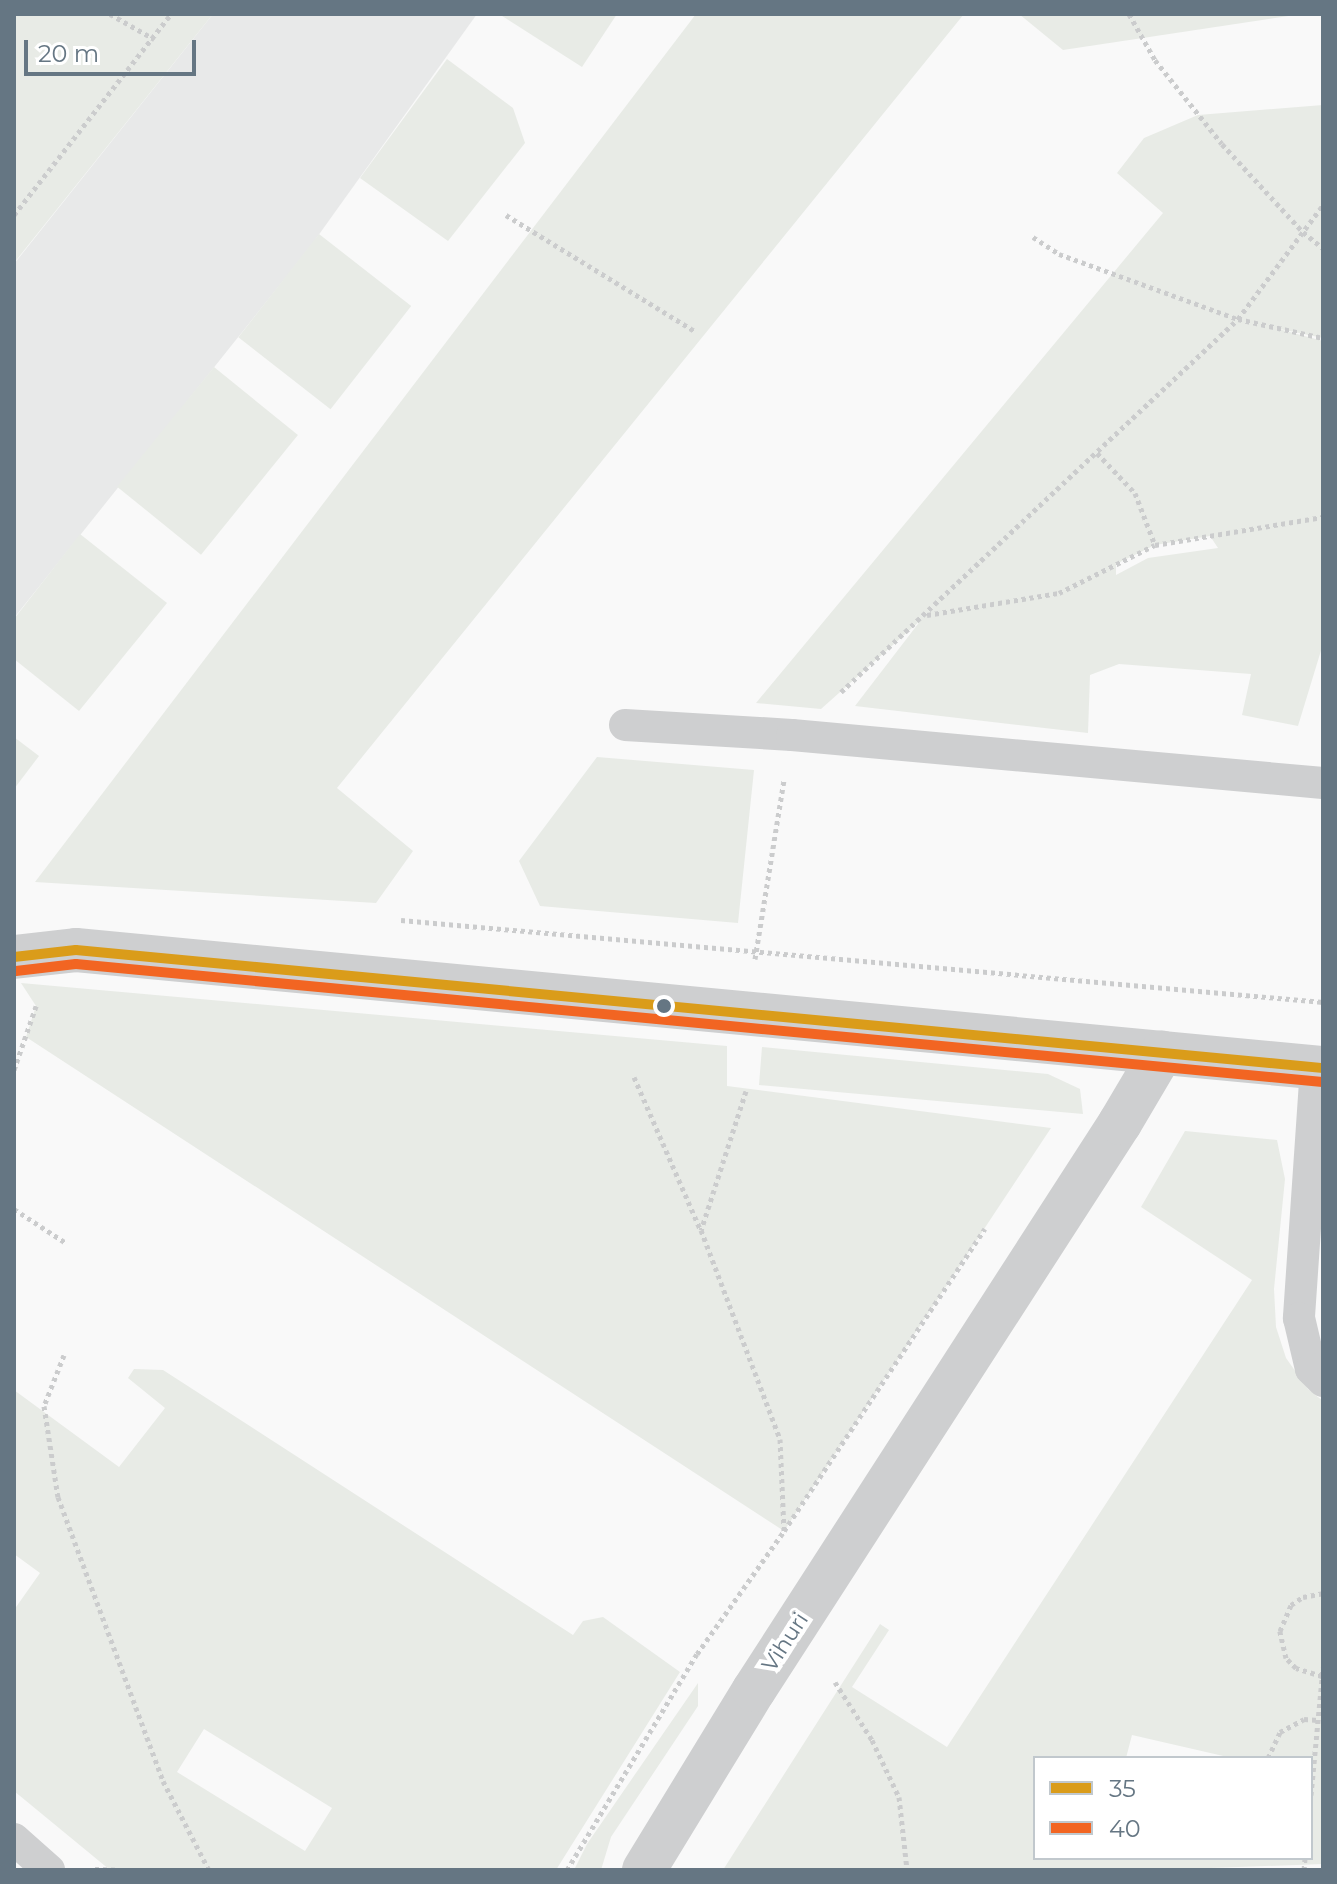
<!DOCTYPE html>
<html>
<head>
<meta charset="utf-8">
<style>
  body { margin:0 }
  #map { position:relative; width:1337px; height:1884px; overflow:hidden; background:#f9f9f9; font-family:Montserrat,sans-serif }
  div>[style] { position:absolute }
  .built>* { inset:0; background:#e8e9e9 }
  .green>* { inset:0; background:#e8ebe6; transform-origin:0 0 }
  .path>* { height:5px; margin-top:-2.5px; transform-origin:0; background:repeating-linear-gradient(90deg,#cbcccd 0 4px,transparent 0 8px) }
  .lane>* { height:32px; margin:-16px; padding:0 16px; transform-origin:16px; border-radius:16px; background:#cecfd0 }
  .street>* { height:44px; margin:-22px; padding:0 22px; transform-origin:22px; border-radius:22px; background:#cecfd0 }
  .bus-1>* { height:10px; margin:-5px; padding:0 5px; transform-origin:5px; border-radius:5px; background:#da9c1a }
  .bus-2>* { height:10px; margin:-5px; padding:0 5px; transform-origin:5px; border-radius:5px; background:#f26522 }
  .dots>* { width:22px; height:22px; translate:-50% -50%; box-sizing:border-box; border:4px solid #fff; border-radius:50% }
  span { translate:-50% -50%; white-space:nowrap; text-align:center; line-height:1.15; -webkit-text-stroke:8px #fff; paint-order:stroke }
  .street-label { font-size:22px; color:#657683 }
  .frame { position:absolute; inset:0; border:16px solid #657683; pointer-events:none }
  .legend { position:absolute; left:1033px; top:1756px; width:280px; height:104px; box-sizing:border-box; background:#fff; border:2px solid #c1c8cd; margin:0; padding:10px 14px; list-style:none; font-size:24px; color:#657683 }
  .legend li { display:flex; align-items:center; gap:16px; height:40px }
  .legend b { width:40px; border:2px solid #c1c8cd }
  .scale { position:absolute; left:24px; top:40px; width:172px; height:36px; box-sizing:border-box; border:4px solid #657683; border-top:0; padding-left:10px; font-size:24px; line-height:28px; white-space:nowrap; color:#657683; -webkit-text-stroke:6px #fff; paint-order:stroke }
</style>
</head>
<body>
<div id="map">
  <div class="built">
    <div style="clip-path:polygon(213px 14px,477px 14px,310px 247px,14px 618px,14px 264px)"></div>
  </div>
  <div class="green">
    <div style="clip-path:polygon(14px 14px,213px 14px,14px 263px)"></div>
    <div style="clip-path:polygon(499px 14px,617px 14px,582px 67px)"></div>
    <div style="clip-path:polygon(696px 14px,964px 14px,337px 788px,413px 851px,376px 903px,35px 882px)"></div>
    <div style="clip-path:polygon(1019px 14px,1302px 14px,1063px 50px)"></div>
    <div style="clip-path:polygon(447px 59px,513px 108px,525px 143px,448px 241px,360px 178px)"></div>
    <div style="clip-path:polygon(evenodd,1323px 105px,1323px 338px,1275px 328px,1323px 341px,1323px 644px,1298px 726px,1242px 715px,1251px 674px,1119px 664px,1090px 675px,1088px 733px,855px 706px,921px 620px,821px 709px,756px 703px,1163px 213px,1117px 173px,1144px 138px,1198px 115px,1323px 105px,1210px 536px,1218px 548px,1148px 558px,1116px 575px,1116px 564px,1155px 545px,1210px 536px)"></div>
    <div style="left:319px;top:234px;width:117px;height:131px;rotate:38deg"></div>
    <div style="left:214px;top:367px;width:108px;height:154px;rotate:39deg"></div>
    <div style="clip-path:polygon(80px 534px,167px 603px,79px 711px,14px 659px,14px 619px)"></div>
    <div style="clip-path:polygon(14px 737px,39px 756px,14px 789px)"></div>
    <div style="clip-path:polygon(597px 757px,754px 770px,738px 923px,540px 906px,519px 861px)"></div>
    <div style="clip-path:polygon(21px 983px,727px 1046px,727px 1086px,1051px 1128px,784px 1531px,26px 1037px,36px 1006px)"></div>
    <div style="clip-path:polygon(762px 1047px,1048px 1074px,1080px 1089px,1083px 1114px,759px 1085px)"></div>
    <div style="clip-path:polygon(evenodd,1185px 1131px,1277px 1140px,1285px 1179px,1274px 1289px,1276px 1327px,1286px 1358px,1308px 1389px,1323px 1401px,1323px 1864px,1156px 1870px,723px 1870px,880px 1624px,889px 1630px,852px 1687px,947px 1747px,1252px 1280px,1141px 1207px,1185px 1131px,1132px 1735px,1232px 1758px,1311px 1758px,1311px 1858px,1035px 1858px,1035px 1758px,1126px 1758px,1132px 1735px)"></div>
    <div style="clip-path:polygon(evenodd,134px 1369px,163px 1370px,573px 1635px,583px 1621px,603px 1617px,680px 1672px,556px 1870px,110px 1870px,14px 1791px,14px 1610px,40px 1573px,14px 1554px,14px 1390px,119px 1467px,165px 1408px,128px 1378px,134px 1369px,204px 1729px,332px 1808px,305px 1851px,177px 1772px,204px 1729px)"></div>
    <div style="clip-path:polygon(698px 1683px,698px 1706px,611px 1837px,601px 1870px,574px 1870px,587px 1844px)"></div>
  </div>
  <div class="path">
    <div style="left:110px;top:14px;width:51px;rotate:29.6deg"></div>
    <div style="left:1129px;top:14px;width:53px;rotate:60.5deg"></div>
    <div style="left:1155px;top:60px;width:107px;rotate:51.4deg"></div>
    <div style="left:1222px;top:144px;width:120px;rotate:47.4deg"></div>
    <div style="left:1303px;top:232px;width:26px;rotate:39deg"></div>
    <div style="left:14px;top:215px;width:255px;rotate:-52deg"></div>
    <div style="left:506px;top:215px;width:223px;rotate:31.6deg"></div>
    <div style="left:1033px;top:237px;width:31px;rotate:33deg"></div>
    <div style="left:1059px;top:254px;width:190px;rotate:20deg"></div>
    <div style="left:1238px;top:319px;width:87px;rotate:12.6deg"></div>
    <div style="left:1097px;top:453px;width:55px;rotate:46.5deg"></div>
    <div style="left:1135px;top:493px;width:56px;rotate:69deg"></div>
    <div style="left:927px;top:615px;width:134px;rotate:-9.5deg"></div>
    <div style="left:1059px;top:593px;width:107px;rotate:-26.6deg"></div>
    <div style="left:1155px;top:545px;width:170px;rotate:-9.5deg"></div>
    <div style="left:841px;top:692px;width:545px;rotate:-43.21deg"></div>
    <div style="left:1238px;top:319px;width:142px;rotate:-53.3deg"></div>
    <div style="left:401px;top:920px;width:926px;rotate:5.08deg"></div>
    <div style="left:755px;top:959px;width:182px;rotate:-80.8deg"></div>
    <div style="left:14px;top:1070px;width:68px;rotate:-71deg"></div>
    <div style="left:634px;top:1077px;width:166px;rotate:66.5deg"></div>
    <div style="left:746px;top:1091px;width:146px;rotate:107.9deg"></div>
    <div style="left:701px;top:1230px;width:223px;rotate:69.3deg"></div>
    <div style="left:780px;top:1439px;width:92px;rotate:87.5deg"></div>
    <div style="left:14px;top:1209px;width:62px;rotate:33.2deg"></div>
    <div style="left:64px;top:1355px;width:55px;rotate:111.4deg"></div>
    <div style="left:44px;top:1406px;width:92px;rotate:81.3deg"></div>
    <div style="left:58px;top:1497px;width:303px;rotate:69.7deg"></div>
    <div style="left:163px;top:1781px;width:100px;rotate:62.7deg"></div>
    <div style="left:1322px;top:1676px;width:27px;rotate:-163deg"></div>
    <div style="left:1296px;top:1668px;width:14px;rotate:-135deg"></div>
    <div style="left:1286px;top:1658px;width:28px;rotate:-103deg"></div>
    <div style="left:1280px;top:1631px;width:28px;rotate:-67deg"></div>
    <div style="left:1291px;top:1605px;width:14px;rotate:-34deg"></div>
    <div style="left:1303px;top:1597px;width:20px;rotate:-11deg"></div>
    <div style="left:835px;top:1682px;width:69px;rotate:57.5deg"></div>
    <div style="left:872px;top:1740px;width:63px;rotate:64.7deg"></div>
    <div style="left:899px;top:1797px;width:73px;rotate:83.7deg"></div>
    <div style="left:1268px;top:1758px;width:29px;rotate:-65deg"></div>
    <div style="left:1280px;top:1732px;width:27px;rotate:-28deg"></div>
    <div style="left:1304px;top:1719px;width:14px;rotate:4deg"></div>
    <div style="left:1311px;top:1795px;width:128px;rotate:-84.6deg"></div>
    <div style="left:95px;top:1869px;width:23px;rotate:2deg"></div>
    <div style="left:567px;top:1870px;width:252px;rotate:-59deg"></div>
    <div style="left:697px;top:1654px;width:151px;rotate:-54.7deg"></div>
    <div style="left:784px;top:1531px;width:363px;rotate:-56.4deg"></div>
    <div style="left:1304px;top:1870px;width:12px;rotate:-85deg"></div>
  </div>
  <div class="lane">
    <div style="left:625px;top:725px;width:167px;rotate:3.4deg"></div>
    <div style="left:792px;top:735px;width:533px;rotate:5.17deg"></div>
    <div style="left:1316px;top:1067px;width:252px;rotate:93.9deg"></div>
    <div style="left:1299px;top:1318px;width:52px;rotate:76.8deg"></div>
    <div style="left:1311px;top:1369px;width:17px;rotate:45deg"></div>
    <div style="left:14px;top:1839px;width:47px;rotate:41.5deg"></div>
  </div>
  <div class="street">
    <div style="left:14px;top:957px;width:62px;rotate:-6.4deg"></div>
    <div style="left:76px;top:950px;width:1253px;rotate:5.41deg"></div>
    <div style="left:644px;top:1870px;width:211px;rotate:-58.6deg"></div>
    <div style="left:754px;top:1690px;width:675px;rotate:-57.16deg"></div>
    <div style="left:1120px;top:1123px;width:82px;rotate:-59.4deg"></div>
  </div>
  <div class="bus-1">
    <div style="left:14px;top:957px;width:62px;rotate:-6.4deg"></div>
    <div style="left:76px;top:950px;width:1253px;rotate:5.41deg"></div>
  </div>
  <div class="bus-2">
    <div style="left:16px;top:971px;width:60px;rotate:-6.7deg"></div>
    <div style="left:76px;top:964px;width:1252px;rotate:5.41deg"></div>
  </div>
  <div class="dots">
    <div style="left:664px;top:1006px;background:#657683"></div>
  </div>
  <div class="street-label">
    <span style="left:785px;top:1642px;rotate:-57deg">Vihuri</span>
  </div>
  <div class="frame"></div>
  <ul class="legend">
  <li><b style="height:10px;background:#da9c1a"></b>35</li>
  <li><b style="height:10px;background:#f26522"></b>40</li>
  </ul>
  <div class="scale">20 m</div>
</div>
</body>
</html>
